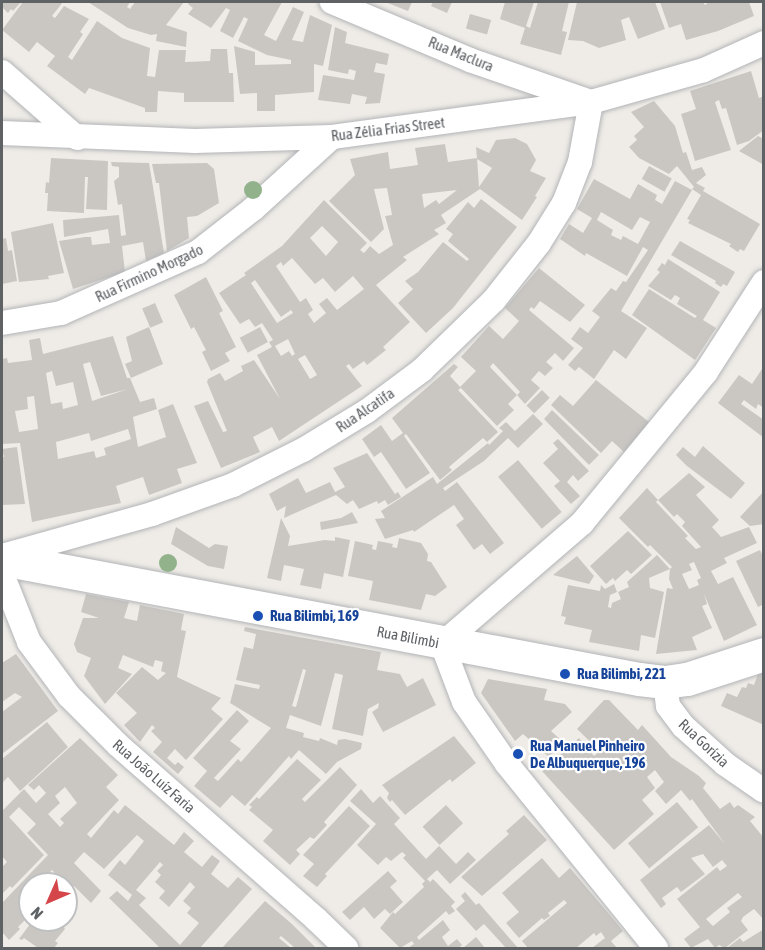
<!DOCTYPE html>
<html>
<head>
<meta charset="utf-8">
<style>
  body { margin:0 }
  #map { position:relative; width:765px; height:950px; overflow:hidden; background:#efece7; font-family:"Asap Condensed",sans-serif }
  div>[style] { position:absolute }
  .building>* { inset:0; background:#cac7c3; transform-origin:0 0 }
  .roads { filter:drop-shadow(0 0 2px #b2b4b7) drop-shadow(0 0 2px #b2b4b7) }
  .street>* { height:24px; margin:-12px; padding:0 12px; transform-origin:12px; border-radius:12px; background:#fff }
  .secondary>* { height:33px; margin:-16.5px; padding:0 16.5px; transform-origin:16.5px; border-radius:16.5px; background:#fff }
  .trees>* { width:18px; height:18px; margin:-9px; border-radius:50%; background:#91b28b }
  .dots>* { width:16px; height:16px; translate:-50% -50%; box-sizing:border-box; border:3px solid #fff; border-radius:50% }
  span { translate:-50% -50%; white-space:nowrap; text-align:center; line-height:1.15; -webkit-text-stroke:4.5px #fff; paint-order:stroke }
  .street-label { font-size:15px; color:#5e6265 }
  .transit-label { font-size:15px; color:#164399; font-weight:700 }
  .left { translate:0 -50%; text-align:left }
  .frame { position:absolute; inset:0; border:3px solid #5e6265; pointer-events:none }
  .north { position:absolute; left:18px; top:872px; width:60px; height:60px; box-sizing:border-box; background:#fff; border:2px solid #bfc0c1; border-radius:50%; rotate:225deg; font-size:16px; font-weight:700; line-height:24px; text-align:center; color:#5e6265 }
  .north::after { content:''; display:block; margin:auto; width:21px; height:27px; background:#d5464a; clip-path:polygon(50% 0,100% 100%,50% 72%,0 100%) }
</style>
</head>
<body>
<div id="map">
  <div class="building">
    <div style="clip-path:polygon(2px 2px,21px 2px,13px 11px,11px 9px,8px 13px,2px 7px)"></div>
    <div style="clip-path:polygon(23px 2px,63px 2px,52px 16px,55px 18px,64px 6px,89px 19px,80px 32px,83px 34px,68px 57px,72px 60px,97px 21px,122px 38px,150px 48px,147px 76px,155px 77px,159px 50px,186px 50px,185px 62px,210px 61px,211px 49px,227px 49px,229px 73px,233px 73px,234px 102px,184px 102px,184px 93px,158px 91px,157px 112px,145px 112px,145px 108px,89px 88px,85px 94px,47px 66px,55px 56px,37px 42px,29px 52px,2px 30px)"></div>
    <div style="clip-path:polygon(88px 2px,130px 2px,127px 7px,130px 9px,135px 2px,184px 2px,166px 25px,187px 32px,186px 47px,156px 41px,157px 34px,151px 35px,128px 28px)"></div>
    <div style="clip-path:polygon(189px 2px,282px 2px,264px 35px,276px 41px,293px 7px,304px 12px,292px 40px,303px 42px,310px 15px,332px 25px,323px 66px,314px 64px,314px 92px,275px 95px,275px 111px,257px 111px,257px 93px,240px 94px,234px 46px,255px 52px,255px 65px,291px 64px,291px 60px,267px 55px,238px 41px,248px 19px,244px 17px,233px 38px,220px 31px,230px 10px,226px 8px,211px 28px,188px 14px,193px 8px,188px 4px)"></div>
    <div style="clip-path:polygon(385px 2px,412px 2px,408px 11px)"></div>
    <div style="clip-path:polygon(433px 2px,452px 2px,447px 13px,431px 6px)"></div>
    <div style="clip-path:polygon(505px 2px,534px 2px,526px 26px,530px 28px,538px 2px,569px 2px,562px 31px,567px 32px,561px 55px,520px 44px,525px 28px,500px 19px)"></div>
    <div style="clip-path:polygon(577px 2px,655px 2px,665px 29px,638px 39px,629px 17px,621px 20px,626px 40px,599px 48px,583px 41px,568px 40px)"></div>
    <div style="clip-path:polygon(660px 2px,703px 2px,705px 5px,707px 4px,706px 2px,749px 2px,754px 16px,718px 31px,686px 40px,681px 24px,669px 28px)"></div>
    <div style="left:470px;top:14px;width:22px;height:15px;rotate:16deg"></div>
    <div style="clip-path:polygon(335px 27px,347px 32px,345px 43px,389px 54px,387px 65px,376px 63px,374px 72px,385px 74px,380px 103px,365px 104px,367px 97px,352px 94px,350px 104px,318px 100px,323px 75px,354px 80px,356px 71px,349px 69px,348px 74px,328px 70px)"></div>
    <div style="clip-path:polygon(751px 71px,759px 98px,764px 96px,764px 130px,749px 141px,737px 145px,726px 108px,722px 109px,719px 100px,715px 102px,731px 150px,695px 161px,681px 114px,696px 109px,690px 91px)"></div>
    <div style="clip-path:polygon(654px 101px,675px 126px,683px 153px,686px 152px,692px 170px,702px 167px,706px 175px,696px 183px,705px 188px,703px 191px,760px 224px,744px 251px,740px 249px,738px 252px,729px 246px,731px 244px,688px 223px,690px 220px,687px 219px,701px 195px,692px 189px,694px 187px,677px 166px,669px 174px,639px 158px,629px 147px,637px 140px,634px 136px,644px 127px,631px 112px)"></div>
    <div style="clip-path:polygon(758px 136px,764px 139px,764px 165px,739px 151px)"></div>
    <div style="clip-path:polygon(evenodd,515px 138px,527px 144px,536px 160px,530px 171px,546px 178px,535px 196px,537px 197px,522px 220px,480px 189px,441px 215px,446px 223px,434px 230px,439px 234px,403px 257px,407px 260px,376px 285px,410px 322px,383px 347px,386px 350px,367px 365px,364px 361px,353px 369px,349px 364px,346px 366px,362px 386px,279px 441px,272px 427px,253px 437px,260px 452px,221px 468px,194px 406px,208px 401px,223px 432px,227px 431px,207px 382px,208px 379px,220px 373px,225px 381px,243px 371px,241px 366px,254px 360px,280px 399px,257px 355px,272px 347px,269px 342px,273px 340px,262px 323px,255px 327px,249px 319px,240px 324px,219px 293px,246px 275px,244px 273px,282px 246px,324px 200px,367px 243px,360px 250px,364px 253px,370px 246px,379px 254px,393px 245px,385px 216px,392px 215px,387px 188px,374px 189px,384px 229px,371px 242px,329px 201px,355px 175px,350px 159px,388px 152px,390px 169px,418px 165px,415px 148px,445px 144px,448px 162px,477px 158px,479px 187px,492px 168px,477px 159px,476px 147px,489px 153px,496px 140px,515px 138px,457px 190px,439px 204px,436px 200px,424px 208px,422px 194px,457px 190px,515px 138px,322px 226px,338px 242px,326px 256px,310px 238px,322px 226px,515px 138px,292px 258px,315px 284px,323px 278px,335px 292px,353px 276px,364px 289px,337px 310px,327px 298px,319px 304px,326px 313px,314px 323px,308px 314px,313px 310px,306px 298px,300px 302px,276px 266px,281px 262px,283px 266px,292px 258px,515px 138px,255px 280px,281px 317px,291px 310px,293px 313px,277px 323px,251px 283px,255px 280px,515px 138px,288px 339px,295px 354px,292px 356px,289px 351px,281px 356px,275px 346px,288px 339px,515px 138px,305px 355px,317px 375px,310px 379px,298px 359px,305px 355px)"></div>
    <div style="clip-path:polygon(51px 158px,108px 161px,107px 210px,86px 209px,88px 177px,85px 177px,84px 213px,47px 211px,48px 193px,45px 193px,46px 182px,49px 183px)"></div>
    <div style="clip-path:polygon(111px 162px,149px 163px,164px 253px,146px 261px,143px 242px,122px 246px,125px 272px,73px 289px,59px 241px,85px 237px,91px 237px,92px 245px,110px 243px,108px 229px,64px 237px,63px 220px,119px 215px,121px 236px,126px 235px,122px 204px,118px 205px,114px 181px,119px 177px,119px 167px,112px 166px)"></div>
    <div style="clip-path:polygon(207px 163px,214px 169px,219px 203px,197px 216px,187px 217px,189px 238px,167px 251px,159px 183px,156px 183px,152px 164px)"></div>
    <div style="left:649px;top:166px;width:26px;height:15px;rotate:29deg"></div>
    <div style="clip-path:polygon(evenodd,594px 179px,630px 199px,638px 184px,657px 195px,655px 200px,662px 204px,675px 181px,692px 190px,621px 311px,647px 328px,626px 359px,614px 350px,594px 379px,579px 367px,575px 371px,568px 365px,583px 348px,571px 339px,580px 327px,588px 333px,600px 317px,592px 311px,611px 288px,616px 291px,623px 281px,626px 282px,648px 250px,643px 247px,627px 276px,586px 253px,585px 256px,560px 239px,569px 224px,583px 233px,592px 218px,577px 209px,594px 179px,601px 212px,632px 230px,640px 217px,650px 222px,638px 244px,623px 236px,621px 240px,611px 235px,613px 230px,597px 220px,601px 212px)"></div>
    <div style="clip-path:polygon(481px 199px,517px 227px,453px 308px,426px 333px,398px 303px,413px 289px,405px 281px,418px 272px,443px 242px,467px 261px,469px 259px,448px 241px,453px 234px,446px 229px,468px 202px,474px 208px)"></div>
    <div style="clip-path:polygon(53px 223px,64px 273px,48px 276px,49px 279px,19px 282px,11px 232px)"></div>
    <div style="clip-path:polygon(6px 238px,8px 251px,12px 250px,17px 281px,2px 284px,2px 239px)"></div>
    <div style="clip-path:polygon(680px 241px,735px 272px,727px 286px,723px 284px,721px 287px,715px 283px,716px 281px,671px 255px)"></div>
    <div style="clip-path:polygon(668px 259px,720px 292px,703px 320px,716px 328px,695px 360px,632px 315px,649px 289px,695px 318px,697px 316px,677px 304px,680px 298px,675px 295px,671px 300px,648px 286px,660px 272px,657px 270px,662px 263px,665px 265px)"></div>
    <div style="clip-path:polygon(evenodd,539px 268px,585px 305px,570px 322px,540px 301px,534px 309px,531px 307px,529px 310px,574px 348px,563px 361px,555px 353px,546px 362px,553px 368px,545px 376px,539px 371px,531px 380px,540px 388px,525px 404px,517px 395px,508px 404px,514px 410px,497px 426px,460px 387px,476px 371px,461px 357px,489px 326px,503px 339px,519px 321px,505px 308px,539px 268px,493px 363px,520px 392px,517px 395px,490px 367px,493px 363px)"></div>
    <div style="clip-path:polygon(206px 277px,223px 311px,219px 313px,236px 347px,225px 353px,230px 361px,211px 371px,202px 352px,206px 350px,194px 327px,191px 329px,174px 295px)"></div>
    <div style="left:155px;top:303px;width:21px;height:14px;rotate:67deg"></div>
    <div style="clip-path:polygon(149px 327px,163px 364px,131px 378px,125px 364px,132px 361px,126px 337px)"></div>
    <div style="left:260px;top:327px;width:17px;height:23px;rotate:62deg"></div>
    <div style="clip-path:polygon(evenodd,113px 336px,127px 378px,130px 378px,140px 402px,154px 398px,157px 409px,133px 417px,138px 447px,166px 437px,158px 410px,173px 404px,197px 463px,177px 469px,182px 483px,149px 495px,143px 477px,116px 486px,121px 503px,32px 522px,20px 443px,2px 444px,2px 359px,7px 358px,8px 363px,32px 360px,29px 340px,40px 338px,43px 354px,113px 336px,90px 362px,101px 396px,128px 389px,92px 401px,83px 364px,90px 362px,113px 336px,52px 371px,56px 386px,73px 382px,78px 405px,63px 409px,62px 402px,51px 404px,46px 373px,52px 371px,113px 336px,34px 396px,38px 429px,19px 432px,15px 411px,28px 409px,27px 397px,34px 396px,113px 336px,128px 429px,131px 439px,104px 448px,106px 455px,96px 458px,94px 451px,58px 459px,56px 442px,89px 433px,91px 441px,128px 429px)"></div>
    <div style="clip-path:polygon(454px 364px,458px 367px,450px 376px,461px 388px,458px 390px,498px 432px,487px 442px,483px 438px,449px 467px,452px 470px,440px 480px,406px 434px,404px 436px,430px 473px,406px 489px,381px 452px,374px 457px,362px 439px,381px 425px,392px 441px,403px 433px,392px 418px)"></div>
    <div style="clip-path:polygon(764px 366px,764px 408px,758px 404px,756px 409px,744px 400px,741px 404px,764px 420px,764px 438px,718px 403px,739px 375px,752px 384px)"></div>
    <div style="clip-path:polygon(596px 380px,649px 422px,624px 452px,612px 441px,601px 453px,551px 405px,560px 395px,573px 406px)"></div>
    <div style="left:542px;top:390px;width:11px;height:22px;rotate:45deg"></div>
    <div style="clip-path:polygon(552px 410px,599px 455px,589px 465px,544px 419px)"></div>
    <div style="clip-path:polygon(533px 414px,543px 424px,518px 448px,508px 438px,484px 461px,443px 488px,445px 491px,457px 482px,504px 543px,490px 554px,482px 544px,474px 550px,456px 525px,464px 519px,454px 505px,414px 532px,413px 530px,385px 539px,375px 519px,385px 518px,381px 511px,433px 477px,437px 484px,488px 443px,489px 445px,503px 431px,499px 428px,506px 422px,515px 431px)"></div>
    <div style="clip-path:polygon(558px 439px,589px 471px,578px 481px,573px 475px,567px 482px,580px 496px,571px 504px,554px 486px,560px 481px,543px 463px,558px 449px,553px 443px)"></div>
    <div style="clip-path:polygon(703px 446px,745px 483px,731px 499px,687px 466px,676px 455px,683px 447px,695px 457px)"></div>
    <div style="clip-path:polygon(17px 447px,25px 504px,2px 505px,2px 457px,4px 457px,2px 449px)"></div>
    <div style="clip-path:polygon(367px 453px,395px 494px,398px 492px,401px 497px,388px 505px,385px 500px,378px 504px,377px 501px,359px 509px,353px 500px,347px 504px,336px 495px,284px 518px,286px 506px,277px 511px,269px 494px,298px 478px,306px 493px,330px 482px,335px 492px,345px 487px,333px 468px)"></div>
    <div style="left:518px;top:460px;width:68px;height:26px;rotate:50deg"></div>
    <div style="clip-path:polygon(evenodd,689px 473px,705px 487px,696px 495px,719px 520px,712px 527px,721px 537px,749px 527px,757px 543px,724px 558px,727px 563px,711px 571px,718px 584px,733px 577px,757px 625px,724px 641px,704px 594px,707px 604px,702px 606px,712px 628px,692px 637px,697px 650px,656px 654px,667px 588px,673px 589px,669px 579px,670px 569px,649px 578px,650px 588px,664px 592px,655px 638px,641px 635px,639px 651px,589px 642px,592px 630px,564px 624px,566px 617px,561px 616px,568px 585px,600px 591px,601px 585px,605px 589px,614px 584px,617px 592px,610px 595px,608px 607px,611px 608px,612px 603px,621px 599px,618px 592px,629px 587px,627px 582px,657px 555px,670px 569px,672px 567px,650px 545px,648px 547px,619px 518px,647px 488px,658px 500px,689px 473px,658px 500px,674px 517px,677px 514px,685px 522px,682px 526px,701px 547px,696px 549px,685px 538px,688px 536px,656px 502px,658px 500px,689px 473px,694px 562px,701px 578px,697px 580px,699px 585px,689px 589px,682px 574px,692px 570px,689px 564px,694px 562px)"></div>
    <div style="clip-path:polygon(764px 491px,764px 524px,750px 526px,740px 517px)"></div>
    <div style="clip-path:polygon(352px 512px,358px 523px,321px 530px,320px 522px,341px 518px)"></div>
    <div style="clip-path:polygon(281px 518px,290px 536px,288px 546px,325px 540px,335px 541px,335px 537px,350px 540px,343px 577px,324px 573px,321px 589px,300px 585px,304px 569px,284px 565px,281px 581px,267px 578px)"></div>
    <div style="clip-path:polygon(176px 527px,209px 548px,215px 544px,228px 546px,224px 569px,208px 566px,171px 544px)"></div>
    <div style="clip-path:polygon(628px 531px,652px 555px,631px 574px,627px 570px,615px 581px,613px 578px,606px 584px,590px 566px)"></div>
    <div style="clip-path:polygon(399px 538px,421px 543px,428px 554px,427px 561px,431px 562px,447px 587px,435px 596px,426px 594px,421px 610px,369px 600px,373px 581px,348px 576px,355px 541px,373px 545px,372px 549px,376px 550px,378px 541px,393px 544px,392px 547px,397px 548px)"></div>
    <div style="clip-path:polygon(760px 550px,764px 558px,764px 604px,758px 607px,736px 561px)"></div>
    <div style="clip-path:polygon(577px 556px,594px 576px,589px 584px,553px 575px)"></div>
    <div style="clip-path:polygon(86px 594px,129px 602px,124px 618px,128px 619px,137px 621px,140px 605px,184px 614px,181px 630px,186px 631px,177px 677px,221px 698px,211px 709px,223px 719px,186px 760px,175px 749px,167px 758px,175px 765px,178px 762px,184px 767px,178px 774px,153px 752px,162px 742px,151px 731px,155px 728px,152px 725px,140px 742px,124px 725px,137px 713px,116px 693px,142px 667px,158px 680px,166px 673px,161px 671px,163px 662px,155px 660px,153px 667px,123px 655px,118px 668px,132px 674px,105px 704px,84px 676px,91px 658px,77px 652px,74px 644px,83px 618px,99px 618px,81px 612px)"></div>
    <div style="clip-path:polygon(evenodd,245px 627px,381px 652px,377px 670px,400px 674px,407px 687px,423px 678px,436px 705px,383px 732px,372px 712px,378px 708px,379px 703px,368px 709px,363px 736px,332px 729px,343px 675px,335px 673px,321px 726px,290px 715px,286px 728px,304px 733px,303px 737px,319px 741px,320px 738px,337px 745px,338px 740px,345px 739px,362px 743px,361px 749px,337px 762px,326px 774px,299px 750px,291px 759px,289px 756px,245px 806px,232px 795px,220px 808px,194px 786px,207px 771px,193px 758px,237px 710px,249px 721px,230px 741px,241px 749px,214px 778px,218px 781px,238px 759px,241px 762px,271px 728px,230px 703px,235px 684px,259px 689px,260px 685px,236px 680px,244px 647px,253px 649px,256px 634px,244px 631px,245px 627px,303px 669px,306px 670px,296px 707px,292px 706px,303px 669px)"></div>
    <div style="clip-path:polygon(16px 654px,58px 711px,2px 754px,2px 712px,22px 697px,15px 693px,2px 702px,2px 663px)"></div>
    <div style="clip-path:polygon(764px 672px,764px 725px,721px 706px,727px 693px,737px 697px,742px 687px,746px 688px,748px 683px,754px 685px,758px 674px)"></div>
    <div style="clip-path:polygon(488px 679px,547px 689px,544px 700px,565px 704px,572px 712px,551px 731px,562px 741px,549px 757px,523px 734px,515px 741px,481px 693px)"></div>
    <div style="clip-path:polygon(evenodd,604px 700px,609px 700px,638px 730px,642px 725px,671px 757px,699px 776px,706px 783px,703px 788px,720px 809px,730px 802px,734px 808px,738px 805px,755px 817px,750px 821px,764px 838px,764px 920px,754px 909px,743px 917px,741px 921px,748px 930px,725px 948px,719px 945px,715px 948px,708px 939px,691px 948px,684px 939px,700px 927px,677px 899px,717px 867px,720px 871px,727px 866px,722px 860px,713px 867px,703px 854px,691px 858px,705px 874px,681px 892px,677px 887px,662px 898px,666px 904px,661px 908px,640px 880px,709px 825px,725px 844px,692px 799px,690px 801px,681px 790px,666px 804px,655px 791px,664px 782px,655px 770px,647px 777px,655px 788px,642px 800px,654px 814px,614px 850px,542px 771px,579px 738px,594px 756px,600px 751px,577px 729px,604px 700px,738px 893px,742px 897px,727px 908px,730px 912px,713px 926px,706px 919px,738px 893px)"></div>
    <div style="clip-path:polygon(47px 722px,68px 747px,20px 791px,8px 777px,2px 783px,2px 759px)"></div>
    <div style="clip-path:polygon(454px 736px,476px 763px,452px 782px,450px 779px,405px 815px,392px 800px,390px 802px,387px 798px,389px 793px,382px 785px)"></div>
    <div style="clip-path:polygon(evenodd,80px 738px,118px 775px,106px 787px,119px 800px,87px 834px,91px 838px,114px 810px,118px 814px,125px 805px,174px 845px,184px 832px,194px 841px,184px 852px,202px 867px,212px 855px,220px 861px,211px 874px,228px 888px,238px 877px,252px 889px,200px 948px,160px 948px,109px 898px,117px 891px,128px 901px,132px 895px,108px 875px,120px 860px,125px 865px,144px 841px,137px 835px,104px 869px,84px 852px,74px 863px,101px 891px,91px 903px,74px 886px,71px 890px,52px 870px,44px 879px,49px 884px,30px 884px,30px 915px,18px 927px,20px 929px,9px 940px,2px 932px,2px 903px,48px 855px,27px 833px,36px 824px,19px 807px,9px 817px,44px 855px,12px 888px,10px 886px,2px 894px,2px 867px,7px 862px,2px 856px,2px 811px,24px 789px,36px 803px,46px 793px,39px 785px,34px 790px,28px 785px,80px 738px,65px 787px,77px 803px,60px 819px,64px 823px,60px 827px,48px 814px,60px 803px,55px 796px,65px 787px,80px 738px,160px 862px,163px 865px,157px 871px,161px 875px,155px 882px,165px 891px,159px 898px,169px 907px,190px 882px,195px 887px,183px 901px,191px 908px,187px 913px,199px 923px,180px 945px,139px 905px,146px 898px,136px 890px,160px 862px)"></div>
    <div style="clip-path:polygon(297px 759px,321px 780px,302px 799px,305px 802px,340px 767px,357px 785px,324px 822px,327px 825px,314px 839px,310px 837px,296px 850px,300px 854px,290px 865px,263px 841px,273px 830px,249px 810px,252px 807px,249px 805px,257px 797px,259px 799px)"></div>
    <div style="clip-path:polygon(361px 789px,373px 803px,380px 796px,400px 818px,394px 824px,426px 859px,439px 846px,456px 864px,468px 852px,476px 860px,450px 884px,437px 870px,427px 879px,430px 882px,433px 879px,455px 902px,451px 906px,455px 911px,449px 915px,446px 911px,417px 937px,419px 940px,443px 920px,450px 930px,442px 937px,448px 946px,457px 939px,462px 945px,458px 948px,408px 948px,414px 944px,412px 941px,400px 948px,380px 928px,393px 912px,395px 914px,424px 887px,422px 884px,425px 881px,403px 858px,406px 855px,402px 852px,391px 861px,386px 857px,378px 865px,357px 845px,376px 824px,350px 801px)"></div>
    <div style="left:677px;top:802px;width:33px;height:64px;rotate:50deg"></div>
    <div style="left:446px;top:805px;width:25px;height:32px;rotate:47deg"></div>
    <div style="clip-path:polygon(349px 806px,370px 826px,325px 874px,327px 876px,317px 887px,303px 876px,314px 864px,303px 855px)"></div>
    <div style="clip-path:polygon(524px 815px,547px 840px,482px 896px,461px 877px,509px 834px,506px 831px)"></div>
    <div style="clip-path:polygon(542px 858px,559px 878px,570px 868px,615px 921px,623px 931px,611px 941px,617px 948px,592px 948px,605px 938px,601px 932px,596px 936px,594px 933px,576px 948px,528px 948px,522px 941px,567px 903px,564px 900px,548px 913px,550px 916px,544px 920px,542px 918px,519px 938px,506px 923px,519px 912px,502px 893px)"></div>
    <div style="clip-path:polygon(388px 871px,397px 881px,390px 887px,403px 902px,390px 914px,385px 909px,374px 919px,364px 907px,350px 920px,342px 912px)"></div>
    <div style="clip-path:polygon(465px 892px,476px 905px,479px 903px,518px 948px,506px 948px,484px 924px,476px 931px,456px 909px,465px 901px,461px 896px)"></div>
    <div style="clip-path:polygon(265px 901px,292px 924px,316px 948px,295px 948px,281px 936px,279px 938px,291px 948px,222px 948px)"></div>
    <div style="clip-path:polygon(66px 907px,74px 914px,63px 926px,65px 929px,55px 941px,58px 943px,54px 948px,38px 948px,24px 938px,22px 940px,19px 939px,33px 920px,66px 920px)"></div>
    <div style="clip-path:polygon(764px 929px,764px 948px,727px 948px,740px 938px,743px 942px)"></div>
    <div style="clip-path:polygon(476px 937px,485px 948px,463px 948px)"></div>
  </div>
  <div class="roads">
    <div class="street">
      <div style="left:2px;top:72px;width:100px;rotate:41.3deg"></div>
      <div style="left:2px;top:133px;width:193px;rotate:2.4deg"></div>
      <div style="left:195px;top:141px;width:137px;rotate:-1.7deg"></div>
      <div style="left:332px;top:137px;width:261px;rotate:-7.7deg"></div>
      <div style="left:591px;top:102px;width:117px;rotate:-15.8deg"></div>
      <div style="left:704px;top:70px;width:66px;rotate:-24.2deg"></div>
      <div style="left:2px;top:323px;width:60px;rotate:-9.6deg"></div>
      <div style="left:61px;top:313px;width:150px;rotate:-24deg"></div>
      <div style="left:198px;top:252px;width:70px;rotate:-38deg"></div>
      <div style="left:253px;top:209px;width:107px;rotate:-42.3deg"></div>
      <div style="left:2px;top:556px;width:156px;rotate:-15.6deg"></div>
      <div style="left:152px;top:514px;width:86px;rotate:-19.7deg"></div>
      <div style="left:233px;top:485px;width:78px;rotate:-26.6deg"></div>
      <div style="left:303px;top:450px;width:75px;rotate:-31.4deg"></div>
      <div style="left:367px;top:411px;width:69px;rotate:-36.7deg"></div>
      <div style="left:422px;top:370px;width:100px;rotate:-44.2deg"></div>
      <div style="left:494px;top:300px;width:73px;rotate:-51.7deg"></div>
      <div style="left:539px;top:243px;width:47px;rotate:-58deg"></div>
      <div style="left:564px;top:203px;width:44px;rotate:-68.7deg"></div>
      <div style="left:580px;top:162px;width:61px;rotate:-79.6deg"></div>
      <div style="left:591px;top:102px;width:128px;rotate:-160.9deg"></div>
      <div style="left:470px;top:60px;width:150px;rotate:-157.2deg"></div>
      <div style="left:2px;top:574px;width:73px;rotate:68.3deg"></div>
      <div style="left:29px;top:642px;width:67px;rotate:53.5deg"></div>
      <div style="left:69px;top:696px;width:69px;rotate:45deg"></div>
      <div style="left:118px;top:745px;width:264px;rotate:41.3deg"></div>
      <div style="left:316px;top:919px;width:42px;rotate:44deg"></div>
      <div style="left:665px;top:682px;width:24px;rotate:83deg"></div>
      <div style="left:668px;top:706px;width:25px;rotate:53deg"></div>
      <div style="left:683px;top:726px;width:57px;rotate:42.1deg"></div>
      <div style="left:725px;top:764px;width:47px;rotate:34.7deg"></div>
      <div style="left:656px;top:948px;width:237px;rotate:-129deg"></div>
      <div style="left:507px;top:764px;width:75px;rotate:-124.7deg"></div>
      <div style="left:464px;top:702px;width:62px;rotate:-110.8deg"></div>
      <div style="left:442px;top:644px;width:185px;rotate:-40.8deg"></div>
      <div style="left:582px;top:523px;width:195px;rotate:-50.6deg"></div>
      <div style="left:706px;top:372px;width:107px;rotate:-57.2deg"></div>
    </div>
    <div class="secondary">
      <div style="left:2px;top:559px;width:648px;rotate:10.67deg"></div>
      <div style="left:639px;top:679px;width:26px;rotate:7deg"></div>
      <div style="left:665px;top:682px;width:22px;rotate:-8deg"></div>
      <div style="left:687px;top:679px;width:81px;rotate:-18deg"></div>
    </div>
  </div>
  <div class="trees">
    <div style="left:253px;top:190px"></div>
    <div style="left:168px;top:563px"></div>
  </div>
  <div class="dots">
    <div style="left:258px;top:616px;background:#1a4fb4"></div>
    <div style="left:565px;top:674px;background:#1a4fb4"></div>
    <div style="left:518px;top:754px;background:#1a4fb4"></div>
  </div>
  <div class="street-label">
    <span style="left:461px;top:54px;rotate:22deg">Rua Maclura</span>
    <span style="left:388px;top:129px;rotate:-7deg">Rua Zélia Frias Street</span>
    <span style="left:149px;top:273px;rotate:-25deg">Rua Firmino Morgado</span>
    <span style="left:365px;top:410px;rotate:-34deg">Rua Alcatifa</span>
    <span style="left:408px;top:637px;rotate:11deg">Rua Bilimbi</span>
    <span style="left:704px;top:743px;rotate:43deg">Rua Gorízia</span>
    <span style="left:154px;top:776px;rotate:41deg">Rua João Luíz Faria</span>
  </div>
  <div class="transit-label">
    <span class="left" style="left:270px;top:616px">Rua Bilimbi, 169</span>
    <span class="left" style="left:577px;top:674px">Rua Bilimbi, 221</span>
    <span class="left" style="left:530px;top:754px">Rua Manuel Pinheiro<br>De Albuquerque, 196</span>
  </div>
  <div class="frame"></div>
  <div class="north">N</div>
</div>
</body>
</html>
